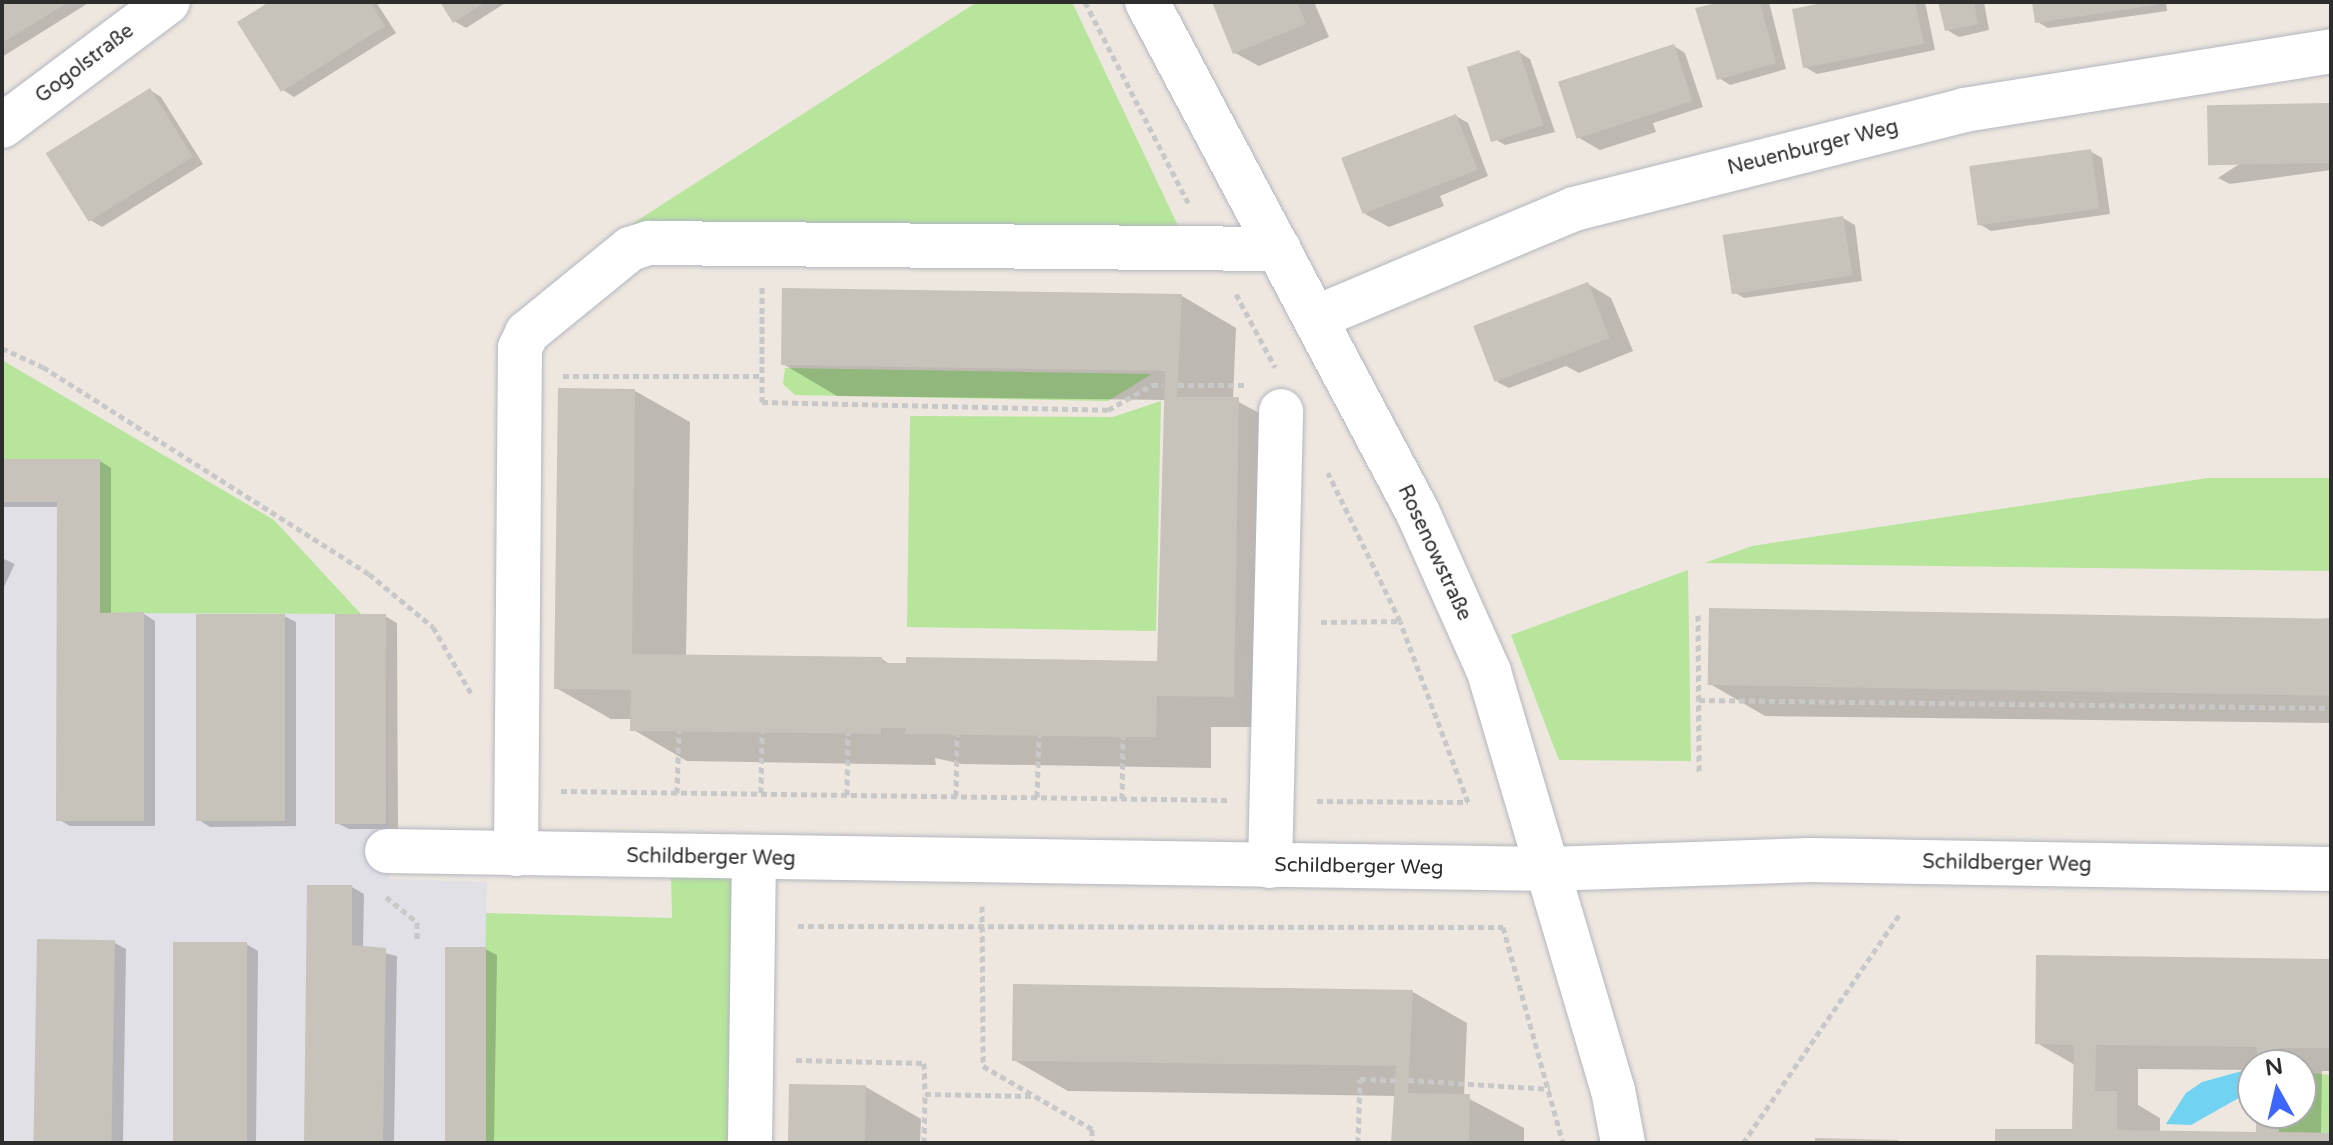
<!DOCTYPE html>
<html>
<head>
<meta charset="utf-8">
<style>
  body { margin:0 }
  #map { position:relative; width:2333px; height:1145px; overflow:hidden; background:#eee7df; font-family:"Varela Round",sans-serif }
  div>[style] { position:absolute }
  .industrial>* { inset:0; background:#e1e0e7 }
  .green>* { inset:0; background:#b6e59b }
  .water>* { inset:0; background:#71d3f1 }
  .shadow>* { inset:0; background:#0003; transform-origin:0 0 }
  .building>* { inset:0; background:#c7c2ba; transform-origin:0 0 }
  .path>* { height:5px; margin-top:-2.5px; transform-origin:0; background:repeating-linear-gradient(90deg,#c8c8c8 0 6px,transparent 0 10px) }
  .roads { filter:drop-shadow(0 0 2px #b3b6c0) drop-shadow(0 0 2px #b3b6c0) }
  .minor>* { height:44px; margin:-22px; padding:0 22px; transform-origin:22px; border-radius:22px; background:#fff }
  span { translate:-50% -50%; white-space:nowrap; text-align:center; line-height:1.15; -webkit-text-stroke:7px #fff; paint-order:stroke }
  .street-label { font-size:20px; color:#2d2d2d }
  .frame { position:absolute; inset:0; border:4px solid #2d2d2d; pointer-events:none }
  .north { position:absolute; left:2237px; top:1049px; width:80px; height:80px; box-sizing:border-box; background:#fff; border:2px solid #ababab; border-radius:50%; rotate:352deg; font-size:22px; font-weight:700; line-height:32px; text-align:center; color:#2d2d2d }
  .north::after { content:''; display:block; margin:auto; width:28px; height:36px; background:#3d66fd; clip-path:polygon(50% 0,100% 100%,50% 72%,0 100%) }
</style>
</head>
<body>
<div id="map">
  <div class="industrial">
    <div style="clip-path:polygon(2px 459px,100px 459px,144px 612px,386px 614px,389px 879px,487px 882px,483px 1143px,2px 1143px)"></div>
  </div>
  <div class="green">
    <div style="clip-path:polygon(977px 2px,1072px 2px,1180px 230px,632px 224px)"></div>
    <div style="clip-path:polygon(2px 360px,274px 520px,361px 614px,100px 613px,100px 459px,2px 459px)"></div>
    <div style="clip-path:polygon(785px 368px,1152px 374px,1108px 401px,795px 395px,783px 384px)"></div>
    <div style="clip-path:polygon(1161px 401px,1156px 631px,907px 627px,910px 416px,1113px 417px)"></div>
    <div style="clip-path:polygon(2208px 478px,2331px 478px,2331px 571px,1704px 563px,1752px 546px)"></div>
    <div style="clip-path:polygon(1688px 570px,1691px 761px,1559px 760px,1511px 635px)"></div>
    <div style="clip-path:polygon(671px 874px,743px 874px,736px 1143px,483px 1143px,486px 913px,672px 918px)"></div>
    <div style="clip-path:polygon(2301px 1072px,2331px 1075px,2331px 1133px,2279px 1132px,2279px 1113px,2301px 1113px)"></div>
  </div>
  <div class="water">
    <div style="clip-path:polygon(2253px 1068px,2253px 1090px,2191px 1125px,2166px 1124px,2186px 1093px,2202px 1082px)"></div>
  </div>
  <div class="shadow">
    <div style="clip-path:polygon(2px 2px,90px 2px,2px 57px)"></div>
    <div style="clip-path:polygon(274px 2px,376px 2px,396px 33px,294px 97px,283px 90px)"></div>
    <div style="clip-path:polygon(442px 2px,507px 2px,466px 28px,454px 21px)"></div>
    <div style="clip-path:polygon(1214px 2px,1314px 2px,1329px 37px,1259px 66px,1235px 53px)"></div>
    <div style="clip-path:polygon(1725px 2px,1769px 2px,1786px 69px,1730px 85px,1719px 78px)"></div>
    <div style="clip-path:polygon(1840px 2px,1925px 2px,1935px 50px,1817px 74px,1805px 67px)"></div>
    <div style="clip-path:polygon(1940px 2px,1984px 2px,1989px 30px,1959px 37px,1947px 30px)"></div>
    <div style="clip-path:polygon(2034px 2px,2166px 2px,2167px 11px,2048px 28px,2036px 21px)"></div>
    <div style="clip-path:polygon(1674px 46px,1685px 53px,1703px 107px,1653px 123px,1656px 132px,1600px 150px,1576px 136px)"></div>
    <div style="clip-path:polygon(1519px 52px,1530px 59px,1555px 132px,1505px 145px,1493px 138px)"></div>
    <div style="clip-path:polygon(150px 90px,161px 97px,203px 164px,102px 227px,90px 220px)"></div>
    <div style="clip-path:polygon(2329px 105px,2331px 170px,2230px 184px,2218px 178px)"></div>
    <div style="clip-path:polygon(1456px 116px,1468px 123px,1488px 176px,1440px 196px,1444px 206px,1389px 227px,1365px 214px)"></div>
    <div style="clip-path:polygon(2090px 151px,2102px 158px,2110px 214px,1991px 231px,1979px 224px)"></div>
    <div style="clip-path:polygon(1843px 218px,1855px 225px,1862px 281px,1744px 298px,1732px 291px)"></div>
    <div style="clip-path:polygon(1588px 284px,1611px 298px,1633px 351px,1579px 373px,1566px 366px,1509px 388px,1497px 382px)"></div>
    <div style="clip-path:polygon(1182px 296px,1236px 328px,1233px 399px,1293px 431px,1289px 727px,1211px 727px,1211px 768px,962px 764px,935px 758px,936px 765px,687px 761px,632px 729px,633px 719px,611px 719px,556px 688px,635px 391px,690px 422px,686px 657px,882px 659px,891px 665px,1159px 663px,1167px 400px,837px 396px,783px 364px)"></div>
    <div style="clip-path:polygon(2px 461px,100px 461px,111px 468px,111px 614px,144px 614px,155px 621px,155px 826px,70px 826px,58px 819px,59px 507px,2px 507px)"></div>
    <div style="left:2px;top:558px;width:14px;height:263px;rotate:25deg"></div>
    <div style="clip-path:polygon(284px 616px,296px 622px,296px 826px,210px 827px,199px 820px)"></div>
    <div style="clip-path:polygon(385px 616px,397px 623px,398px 829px,349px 829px,337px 823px)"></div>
    <div style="clip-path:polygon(2331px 618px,2331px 723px,1765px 716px,1710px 684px)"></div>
    <div style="clip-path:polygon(352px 887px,364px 894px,363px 948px,397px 956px,394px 1143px,306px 1143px)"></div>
    <div style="clip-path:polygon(115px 943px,126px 949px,123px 1143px,35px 1143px)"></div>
    <div style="clip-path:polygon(246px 944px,258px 951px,256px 1143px,173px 1143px)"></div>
    <div style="clip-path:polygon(485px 949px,497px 955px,494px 1143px,445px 1143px)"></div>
    <div style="clip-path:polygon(evenodd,2331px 961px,2331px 1071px,2322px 1071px,2321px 1135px,2331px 1135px,2331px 1143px,1997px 1143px,2074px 1131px,2075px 1065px,2037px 1043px,2331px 961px,2253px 1065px,2301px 1065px,2301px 1113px,2258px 1113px,2258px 1134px,2160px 1133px,2160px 1118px,2138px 1105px,2138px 1069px,2253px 1070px,2253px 1065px)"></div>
    <div style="clip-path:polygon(1413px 992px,1467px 1023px,1464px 1096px,1524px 1128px,1524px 1143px,1396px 1143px,1397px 1096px,1068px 1091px,1014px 1060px)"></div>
    <div style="clip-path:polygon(866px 1087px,921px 1119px,920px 1143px,790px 1143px)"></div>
  </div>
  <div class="building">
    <div style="clip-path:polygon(2px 2px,69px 2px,2px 43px)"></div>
    <div style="clip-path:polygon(269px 2px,370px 2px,385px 26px,281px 92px,237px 22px)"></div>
    <div style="clip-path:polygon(440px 2px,486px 2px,453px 23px)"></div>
    <div style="clip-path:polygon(1212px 2px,1297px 2px,1306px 24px,1233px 54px)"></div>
    <div style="clip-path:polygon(1722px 2px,1760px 2px,1776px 63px,1717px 80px,1695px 8px)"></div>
    <div style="clip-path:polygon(1828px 2px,1915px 2px,1924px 44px,1803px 68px,1792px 9px)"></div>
    <div style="clip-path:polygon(1938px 2px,1974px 2px,1978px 24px,1945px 31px)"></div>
    <div style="clip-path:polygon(2032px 2px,2156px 2px,2156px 5px,2035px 23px)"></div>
    <div style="left:1674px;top:44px;width:60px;height:122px;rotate:72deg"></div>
    <div style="left:1519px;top:50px;width:79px;height:55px;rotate:72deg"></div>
    <div style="left:150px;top:88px;width:81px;height:123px;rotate:58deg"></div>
    <div style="left:2330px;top:103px;width:60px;height:123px;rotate:89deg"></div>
    <div style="left:1456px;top:114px;width:60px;height:123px;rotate:69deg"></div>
    <div style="left:2091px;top:149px;width:60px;height:123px;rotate:82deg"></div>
    <div style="left:1843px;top:216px;width:60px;height:122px;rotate:81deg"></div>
    <div style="left:1588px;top:282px;width:60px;height:123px;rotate:69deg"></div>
    <div style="clip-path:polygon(782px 288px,1182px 294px,1177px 397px,1239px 397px,1234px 697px,1157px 696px,1156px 737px,1123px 737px,905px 734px,906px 728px,881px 728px,881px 734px,630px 731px,631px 690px,554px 689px,558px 388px,635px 389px,632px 654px,882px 657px,882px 663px,906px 663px,906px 657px,1157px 661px,1165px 371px,781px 365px)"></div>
    <div style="clip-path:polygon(2px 459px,100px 459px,100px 613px,144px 612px,144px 821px,56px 821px,57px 502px,2px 502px)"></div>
    <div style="left:1709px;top:608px;width:622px;height:77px;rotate:1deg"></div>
    <div style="left:196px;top:614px;width:89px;height:207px"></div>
    <div style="left:335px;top:614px;width:51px;height:210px"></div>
    <div style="clip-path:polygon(307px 885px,352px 885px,352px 945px,386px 948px,383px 1143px,304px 1143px)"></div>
    <div style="left:37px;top:939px;width:78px;height:204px;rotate:1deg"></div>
    <div style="left:173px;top:942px;width:74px;height:201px"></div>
    <div style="left:445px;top:947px;width:41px;height:196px"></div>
    <div style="clip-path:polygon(2036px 955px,2331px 959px,2331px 1048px,2279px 1048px,2279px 1065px,2257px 1065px,2257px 1047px,2096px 1045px,2095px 1091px,2117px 1091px,2117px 1130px,2256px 1132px,2256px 1113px,2279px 1113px,2279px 1132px,2331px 1133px,2331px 1143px,1995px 1143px,1995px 1129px,2072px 1129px,2074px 1045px,2035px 1044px)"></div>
    <div style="clip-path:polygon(1013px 984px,1413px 990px,1408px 1093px,1470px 1094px,1469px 1143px,1391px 1143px,1396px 1066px,1012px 1061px)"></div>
    <div style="left:789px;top:1084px;width:77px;height:59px;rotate:1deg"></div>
    <div style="clip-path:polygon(1815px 1138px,1898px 1140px,1898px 1143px,1815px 1143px)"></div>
  </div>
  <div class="path">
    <div style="left:1085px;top:2px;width:227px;rotate:62.8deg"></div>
    <div style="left:762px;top:287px;width:115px;rotate:90deg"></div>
    <div style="left:762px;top:402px;width:346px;rotate:1.3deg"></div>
    <div style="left:1108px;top:410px;width:51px;rotate:-29.6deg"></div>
    <div style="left:1152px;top:385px;width:11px"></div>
    <div style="left:1236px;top:294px;width:83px;rotate:61.9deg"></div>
    <div style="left:2px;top:348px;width:45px;rotate:24.9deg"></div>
    <div style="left:43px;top:367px;width:386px;rotate:32.4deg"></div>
    <div style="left:369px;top:574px;width:83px;rotate:39.6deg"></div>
    <div style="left:433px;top:627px;width:76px;rotate:60.1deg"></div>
    <div style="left:563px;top:376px;width:199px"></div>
    <div style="left:1178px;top:385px;width:67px"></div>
    <div style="left:1698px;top:615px;width:157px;rotate:89.6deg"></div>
    <div style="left:1321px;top:622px;width:79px;rotate:-0.7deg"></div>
    <div style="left:1699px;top:700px;width:632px;rotate:0.73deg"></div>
    <div style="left:561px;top:791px;width:666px;rotate:0.77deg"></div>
    <div style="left:677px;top:793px;width:62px;rotate:-88.2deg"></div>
    <div style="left:761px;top:793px;width:61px;rotate:-89.1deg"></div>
    <div style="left:847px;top:795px;width:62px;rotate:-89.1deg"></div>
    <div style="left:956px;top:796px;width:61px;rotate:-89.1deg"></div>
    <div style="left:1037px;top:797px;width:61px;rotate:-88.1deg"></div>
    <div style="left:1122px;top:799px;width:62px;rotate:-89.1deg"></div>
    <div style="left:1317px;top:801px;width:151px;rotate:0.4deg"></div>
    <div style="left:1468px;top:802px;width:193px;rotate:-110.6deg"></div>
    <div style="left:1400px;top:621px;width:165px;rotate:-115.9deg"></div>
    <div style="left:386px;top:897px;width:40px;rotate:39deg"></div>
    <div style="left:417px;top:922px;width:20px;rotate:90deg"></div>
    <div style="left:982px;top:906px;width:160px;rotate:89.6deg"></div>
    <div style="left:983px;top:1066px;width:126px;rotate:30deg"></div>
    <div style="left:1092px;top:1129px;width:14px;rotate:90deg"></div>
    <div style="left:798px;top:926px;width:705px;rotate:0.08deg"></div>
    <div style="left:1503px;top:927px;width:224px;rotate:74.5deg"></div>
    <div style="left:796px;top:1060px;width:128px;rotate:1.3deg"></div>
    <div style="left:924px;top:1063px;width:31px;rotate:88deg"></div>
    <div style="left:1408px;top:1080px;width:142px;rotate:3.6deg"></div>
    <div style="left:924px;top:1143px;width:49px;rotate:-88.8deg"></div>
    <div style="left:925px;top:1094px;width:108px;rotate:1.1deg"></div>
    <div style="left:1358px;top:1143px;width:64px;rotate:-88.2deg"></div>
    <div style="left:1360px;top:1079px;width:36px;rotate:2deg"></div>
    <div style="left:1743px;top:1143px;width:278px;rotate:-55.6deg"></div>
  </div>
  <div class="roads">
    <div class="minor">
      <div style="left:1147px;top:2px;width:578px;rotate:62.06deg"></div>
      <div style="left:1418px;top:513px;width:174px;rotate:65.9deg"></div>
      <div style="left:1489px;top:672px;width:436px;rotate:73.5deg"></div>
      <div style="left:1613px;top:1090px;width:54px;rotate:79.3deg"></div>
      <div style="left:2px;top:126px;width:207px;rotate:-36.8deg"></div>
      <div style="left:1315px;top:318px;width:281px;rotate:-22.8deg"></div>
      <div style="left:1574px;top:209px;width:402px;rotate:-14.2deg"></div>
      <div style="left:1964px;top:110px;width:372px;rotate:-9.1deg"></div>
      <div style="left:387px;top:851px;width:1162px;rotate:0.89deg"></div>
      <div style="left:1549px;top:869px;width:261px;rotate:-2deg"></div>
      <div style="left:1810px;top:860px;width:521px;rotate:0.99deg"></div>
      <div style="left:516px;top:854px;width:506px;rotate:-89.55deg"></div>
      <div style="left:520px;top:348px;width:17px;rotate:-65deg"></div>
      <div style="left:527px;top:333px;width:133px;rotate:-39.2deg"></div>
      <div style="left:630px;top:249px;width:20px;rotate:-18deg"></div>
      <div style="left:649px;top:243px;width:630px;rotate:0.55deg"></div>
      <div style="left:1270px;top:866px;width:455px;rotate:-88.6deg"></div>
      <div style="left:750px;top:1143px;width:284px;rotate:-89.2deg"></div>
    </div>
  </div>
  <div class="street-label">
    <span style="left:85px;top:64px;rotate:-37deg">Gogolstraße</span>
    <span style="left:1813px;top:148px;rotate:-14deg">Neuenburger Weg</span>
    <span style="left:1434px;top:553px;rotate:65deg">Rosenowstraße</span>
    <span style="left:711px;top:858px;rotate:1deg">Schildberger Weg</span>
    <span style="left:2007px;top:864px;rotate:1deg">Schildberger Weg</span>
    <span style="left:1359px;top:867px;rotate:1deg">Schildberger Weg</span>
  </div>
  <div class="frame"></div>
  <div class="north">N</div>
</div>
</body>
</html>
